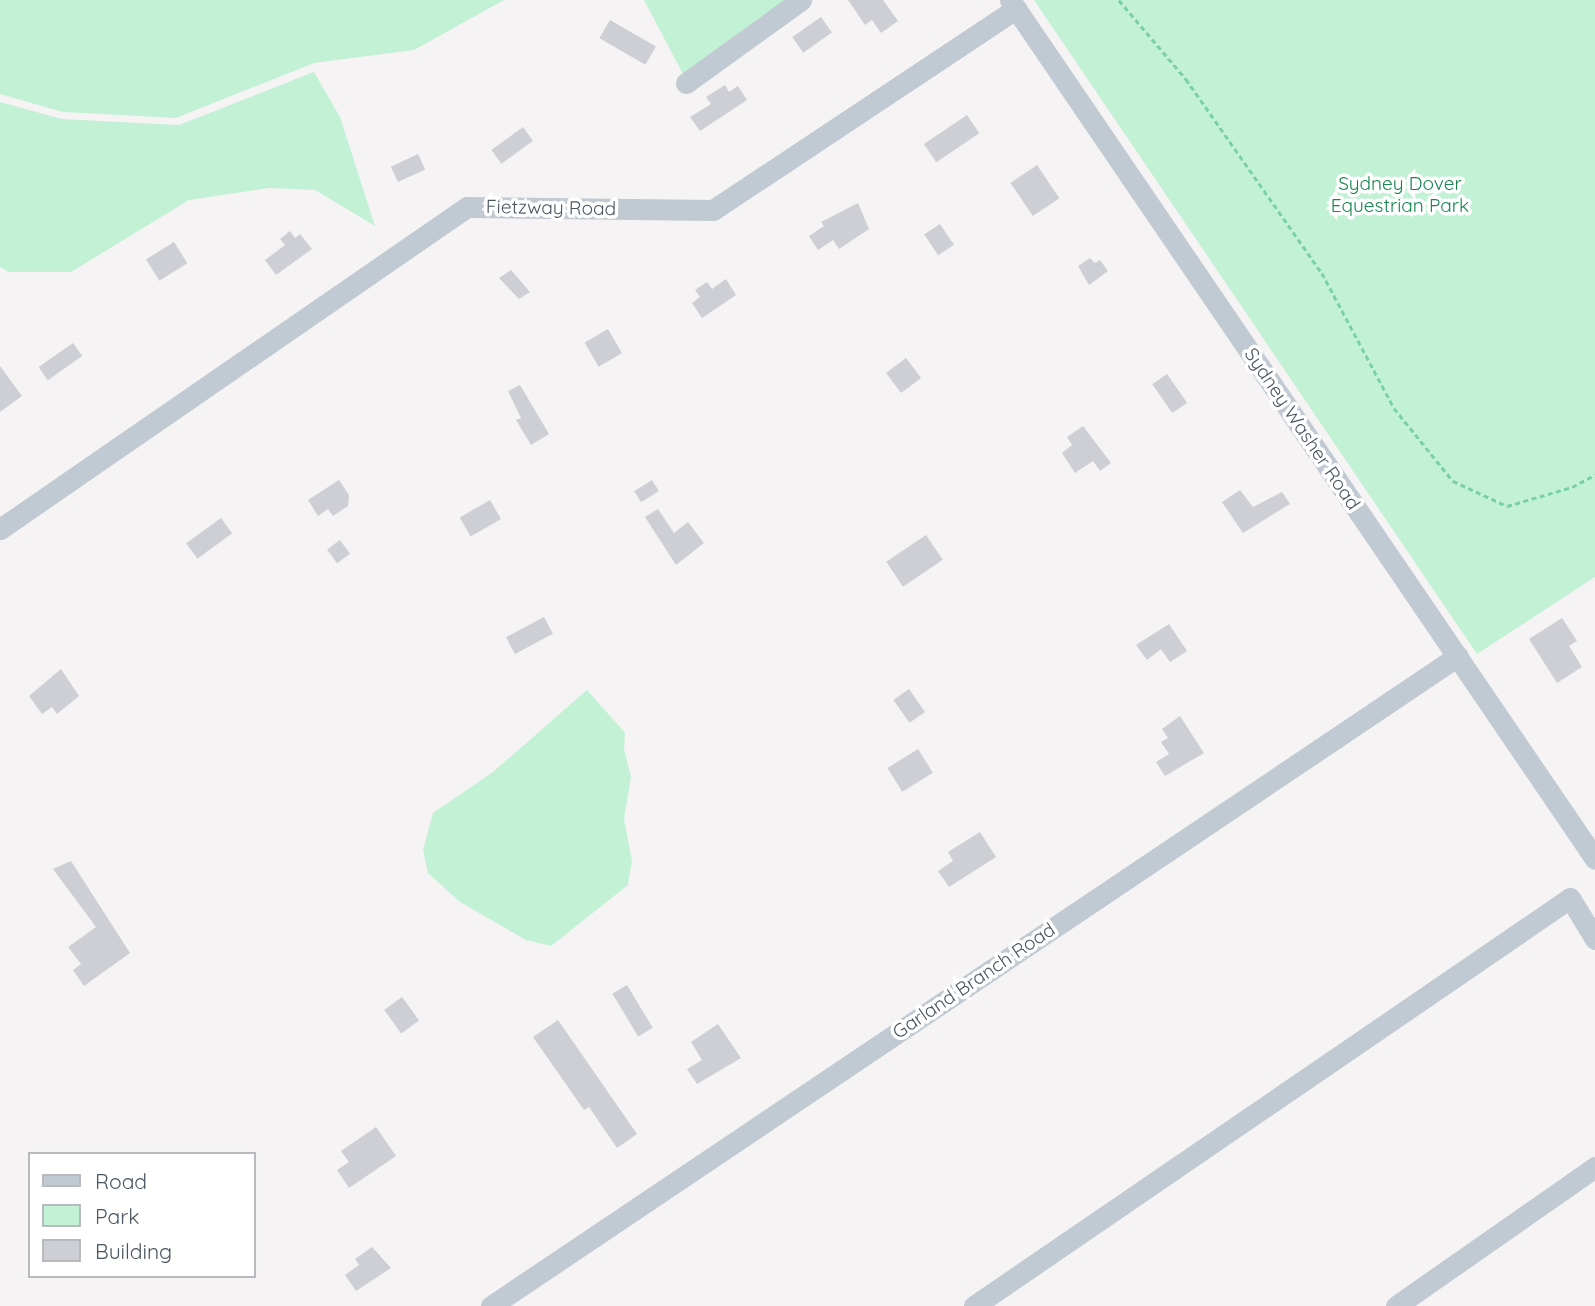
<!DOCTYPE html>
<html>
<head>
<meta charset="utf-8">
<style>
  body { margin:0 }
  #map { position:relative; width:1595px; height:1306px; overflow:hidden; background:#f5f3f3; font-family:Quicksand,sans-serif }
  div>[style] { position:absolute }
  .green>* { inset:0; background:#c3f1d5 }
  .building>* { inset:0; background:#cdcfd5; transform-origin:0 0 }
  .path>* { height:2.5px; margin-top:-1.25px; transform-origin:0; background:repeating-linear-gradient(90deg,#7ad0a6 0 5px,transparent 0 8.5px) }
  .minor>* { height:21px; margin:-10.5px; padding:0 10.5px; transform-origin:10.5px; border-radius:10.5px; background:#c1cad2 }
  span { translate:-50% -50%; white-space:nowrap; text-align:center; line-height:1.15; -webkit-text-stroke:7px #fff; paint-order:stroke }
  .park-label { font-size:19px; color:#17864f }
  .street-label { font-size:19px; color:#4a5661 }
  .legend { position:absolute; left:28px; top:1152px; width:228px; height:126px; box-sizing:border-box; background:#fff; border:2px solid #b7bbc0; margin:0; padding:9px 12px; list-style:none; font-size:21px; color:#4a5661 }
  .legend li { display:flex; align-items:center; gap:14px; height:35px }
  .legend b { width:35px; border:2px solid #b7bbc0 }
</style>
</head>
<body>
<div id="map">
  <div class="green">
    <div style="clip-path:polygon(0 0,504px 0,414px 50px,314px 63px,176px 118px,63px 112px,0 94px)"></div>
    <div style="clip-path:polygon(644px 0,786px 0,683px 74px)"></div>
    <div style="clip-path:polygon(1034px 0,1595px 0,1595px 577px,1477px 654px)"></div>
    <div style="clip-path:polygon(314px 72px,340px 117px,375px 226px,315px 190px,269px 188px,189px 200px,71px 272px,9px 272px,0 267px,0 102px,62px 119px,179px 125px)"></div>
    <div style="clip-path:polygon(587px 690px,625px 733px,624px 749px,631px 777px,624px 819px,632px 861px,628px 885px,551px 946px,526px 940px,460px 902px,428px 873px,423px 850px,433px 813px,493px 772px)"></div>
  </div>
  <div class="building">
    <div style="clip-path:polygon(848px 0,883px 0,898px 21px,881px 33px,872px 20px,865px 25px)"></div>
    <div style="left:821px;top:17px;width:19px;height:35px;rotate:55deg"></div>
    <div style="left:610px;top:20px;width:53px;height:21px;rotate:30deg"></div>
    <div style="clip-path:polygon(725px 85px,729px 92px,738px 86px,747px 100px,700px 131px,690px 117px,711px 104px,706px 97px)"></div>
    <div style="left:967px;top:115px;width:22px;height:52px;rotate:56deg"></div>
    <div style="left:523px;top:127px;width:17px;height:39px;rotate:54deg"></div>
    <div style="left:418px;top:154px;width:17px;height:30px;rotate:65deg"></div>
    <div style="left:1037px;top:165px;width:40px;height:32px;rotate:56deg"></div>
    <div style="clip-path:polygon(858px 203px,869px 229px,839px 249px,833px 240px,818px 250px,809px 236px,824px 226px,821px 222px)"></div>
    <div style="left:940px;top:224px;width:25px;height:19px;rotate:56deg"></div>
    <div style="clip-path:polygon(290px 231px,295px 238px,300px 234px,312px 249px,276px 275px,265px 260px,285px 245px,280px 239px)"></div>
    <div style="left:174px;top:242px;width:25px;height:33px;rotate:58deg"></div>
    <div style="clip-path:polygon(1090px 258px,1095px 263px,1100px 260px,1108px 271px,1089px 285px,1078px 266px)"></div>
    <div style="clip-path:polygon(511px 270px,530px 292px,519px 299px,499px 278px)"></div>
    <div style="clip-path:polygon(726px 279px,736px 295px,702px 318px,692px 303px,700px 297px,695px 290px,707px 282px,712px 289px)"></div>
    <div style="left:608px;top:329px;width:28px;height:27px;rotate:60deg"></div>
    <div style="left:73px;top:343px;width:16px;height:42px;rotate:55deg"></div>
    <div style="left:906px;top:358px;width:25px;height:25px;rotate:53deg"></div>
    <div style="clip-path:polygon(0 366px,22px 396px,0 412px)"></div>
    <div style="left:1167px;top:374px;width:35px;height:18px;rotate:55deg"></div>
    <div style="clip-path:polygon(520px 385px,549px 434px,531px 445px,516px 420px,521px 418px,508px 391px)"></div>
    <div style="clip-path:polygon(1083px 426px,1111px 463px,1100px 471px,1093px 461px,1075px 473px,1062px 453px,1072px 445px,1067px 437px)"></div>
    <div style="clip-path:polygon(339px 480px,349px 495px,348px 506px,333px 516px,328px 509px,318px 516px,308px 500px)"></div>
    <div style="left:652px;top:480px;width:13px;height:21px;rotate:58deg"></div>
    <div style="clip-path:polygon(1240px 490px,1253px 507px,1282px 492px,1290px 504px,1243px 533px,1222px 502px)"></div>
    <div style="left:490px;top:500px;width:22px;height:35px;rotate:60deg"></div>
    <div style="clip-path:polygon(658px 509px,674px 533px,688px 522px,704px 543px,676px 565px,645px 517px)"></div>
    <div style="left:221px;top:518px;width:19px;height:43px;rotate:54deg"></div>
    <div style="left:926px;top:535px;width:30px;height:48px;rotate:56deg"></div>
    <div style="left:340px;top:540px;width:17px;height:16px;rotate:54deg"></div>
    <div style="left:544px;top:617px;width:19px;height:43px;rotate:62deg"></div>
    <div style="clip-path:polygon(1562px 618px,1577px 641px,1569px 646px,1582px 667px,1557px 683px,1529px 639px)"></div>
    <div style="clip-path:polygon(1169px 624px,1187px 651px,1170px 662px,1161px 649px,1147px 660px,1136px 645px)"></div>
    <div style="clip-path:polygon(61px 669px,79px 696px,57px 714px,52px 707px,42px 714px,29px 696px)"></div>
    <div style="left:909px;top:689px;width:28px;height:19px;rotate:55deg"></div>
    <div style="clip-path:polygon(1180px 716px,1204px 753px,1165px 776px,1156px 762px,1169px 754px,1161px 742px,1168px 738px,1162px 729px)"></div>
    <div style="left:918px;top:749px;width:28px;height:36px;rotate:58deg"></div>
    <div style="clip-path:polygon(980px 832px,996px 857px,949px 887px,938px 871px,953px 861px,948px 852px)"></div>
    <div style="clip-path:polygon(71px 861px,130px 953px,84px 986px,73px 970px,81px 964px,68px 947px,96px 927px,53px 869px)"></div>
    <div style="left:627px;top:985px;width:50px;height:17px;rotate:59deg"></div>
    <div style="left:402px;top:997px;width:29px;height:22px;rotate:54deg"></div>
    <div style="clip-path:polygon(558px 1020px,637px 1134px,617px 1148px,589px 1107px,584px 1110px,533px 1037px)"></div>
    <div style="clip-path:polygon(718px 1024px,741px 1058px,697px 1084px,687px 1069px,702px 1060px,691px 1042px)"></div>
    <div style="clip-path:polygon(376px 1127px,396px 1156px,349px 1188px,337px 1170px,349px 1162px,341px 1151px)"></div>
    <div style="clip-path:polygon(372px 1247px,391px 1268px,356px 1291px,345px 1275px,359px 1265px,355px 1259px)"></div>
  </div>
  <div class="path">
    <div style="left:1119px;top:0;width:104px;rotate:49.7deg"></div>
    <div style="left:1186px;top:79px;width:237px;rotate:55deg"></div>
    <div style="left:1322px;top:273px;width:153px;rotate:61.9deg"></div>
    <div style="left:1394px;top:408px;width:94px;rotate:51.1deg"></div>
    <div style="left:1453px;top:481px;width:60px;rotate:24.8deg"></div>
    <div style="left:1507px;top:506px;width:68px;rotate:-16.3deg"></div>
    <div style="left:1572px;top:487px;width:26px;rotate:-28deg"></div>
  </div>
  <div class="minor">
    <div style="left:1010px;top:0;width:1039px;rotate:55.74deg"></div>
    <div style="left:686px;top:83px;width:142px;rotate:-35.8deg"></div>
    <div style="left:0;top:529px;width:567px;rotate:-34.59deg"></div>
    <div style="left:467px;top:207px;width:246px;rotate:0.7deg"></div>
    <div style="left:713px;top:210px;width:364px;rotate:-33.6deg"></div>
    <div style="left:491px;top:1306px;width:1165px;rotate:-33.91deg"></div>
    <div style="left:974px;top:1306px;width:722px;rotate:-34.39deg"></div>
    <div style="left:1570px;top:898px;width:48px;rotate:58.6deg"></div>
    <div style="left:1396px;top:1306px;width:243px;rotate:-34.9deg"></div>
  </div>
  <div class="park-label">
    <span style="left:1400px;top:195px">Sydney Dover<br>Equestrian Park</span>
  </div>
  <div class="street-label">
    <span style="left:551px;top:208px;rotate:1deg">Fietzway Road</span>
    <span style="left:1302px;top:429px;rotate:56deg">Sydney Washer Road</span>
    <span style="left:974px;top:981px;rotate:-34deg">Garland Branch Road</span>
  </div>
  <ul class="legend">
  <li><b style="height:9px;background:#c1cad2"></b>Road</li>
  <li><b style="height:19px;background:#c3f1d5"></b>Park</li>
  <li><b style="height:19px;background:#cdcfd5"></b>Building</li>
  </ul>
</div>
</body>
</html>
